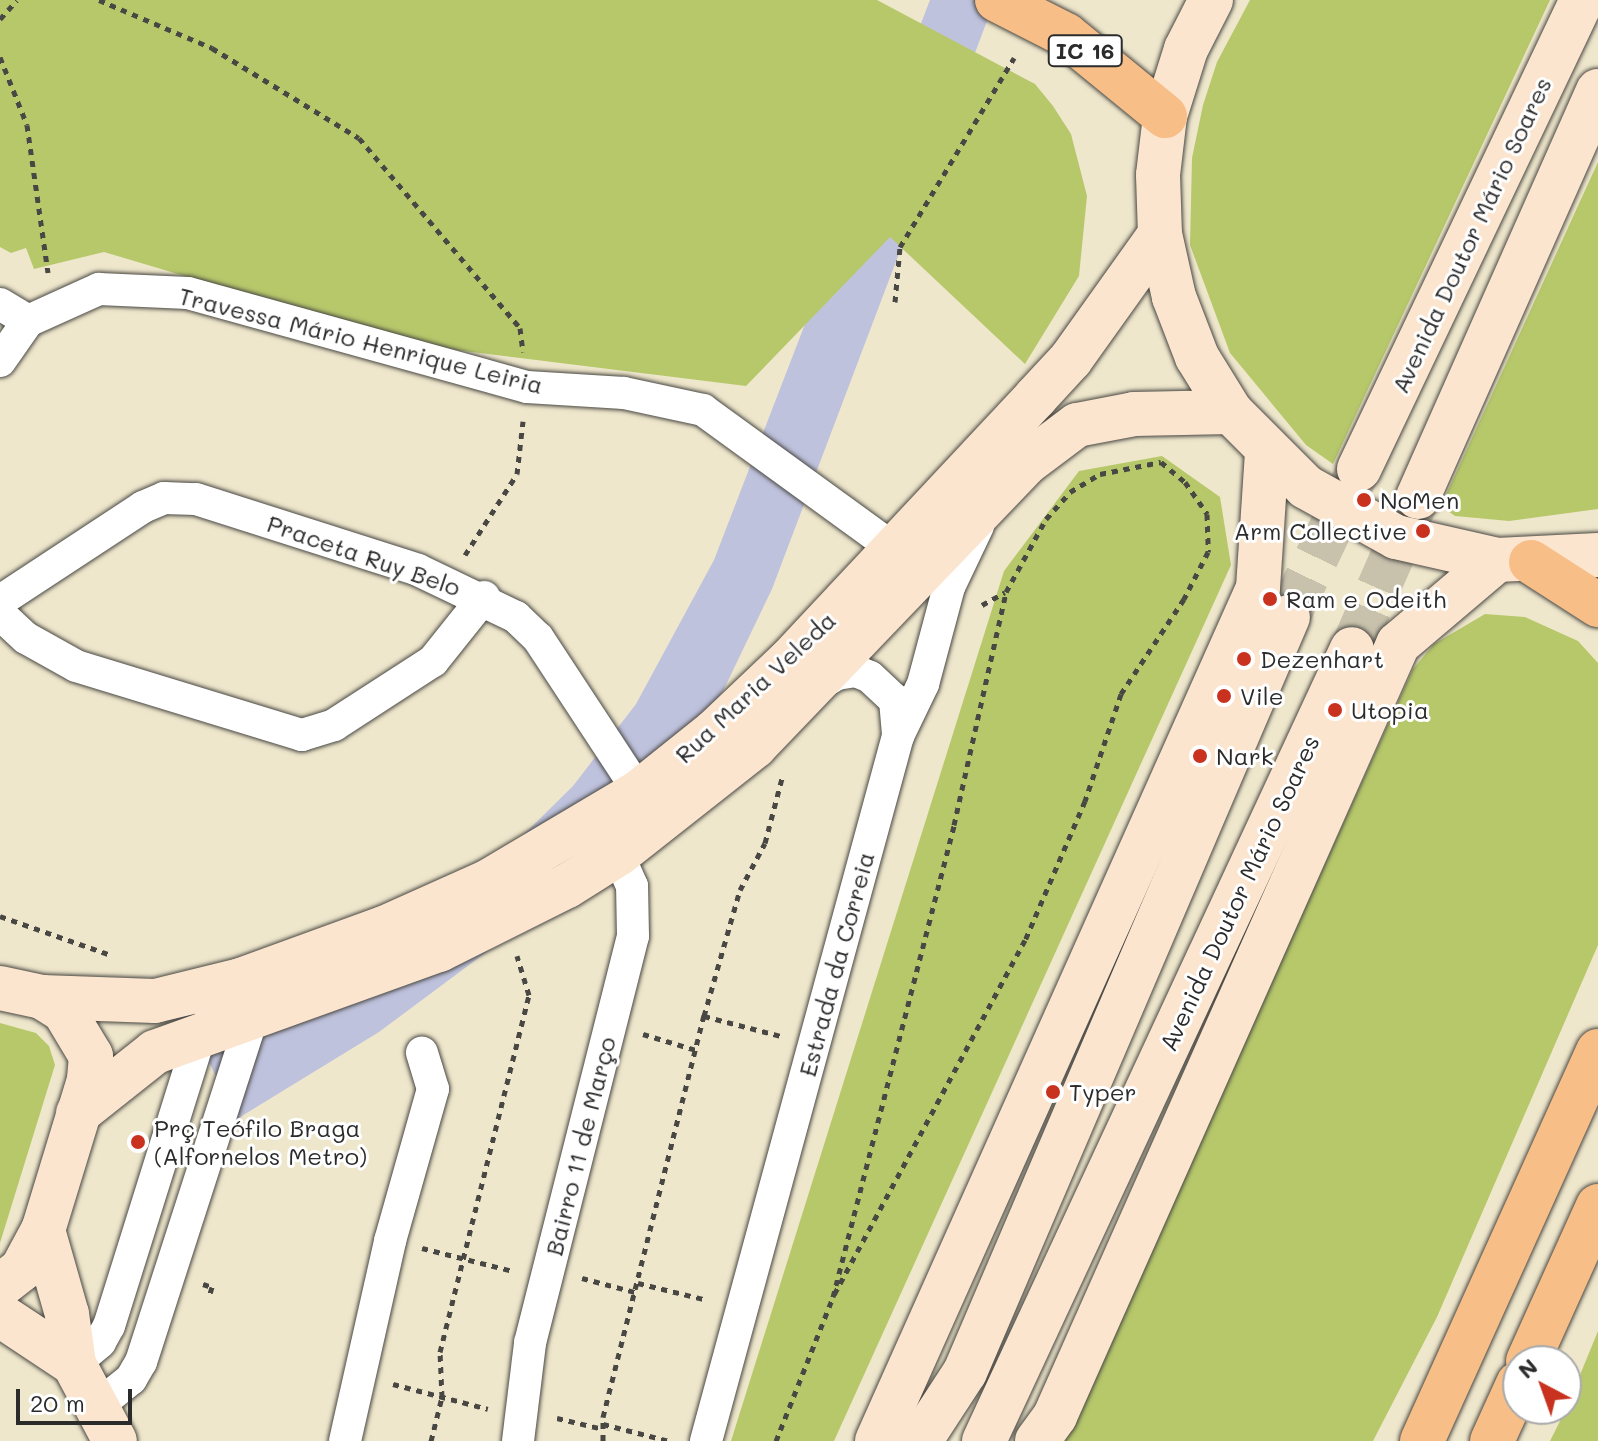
<!DOCTYPE html>
<html>
<head>
<meta charset="utf-8">
<style>
  body { margin:0 }
  #map { position:relative; width:1598px; height:1441px; overflow:hidden; background:#efe7cc; font-family:Mali,sans-serif }
  div>[style] { position:absolute }
  .industrial>* { inset:0; background:#bfc2dd }
  .green>* { inset:0; background:#b7c86b }
  .secondary-tunnel>* { height:44px; margin-top:-22px; transform-origin:0; background:repeating-linear-gradient(90deg,#c8c1ac 0 44px,transparent 0 66px) }
  .path>* { height:5px; margin-top:-2.5px; transform-origin:0; background:repeating-linear-gradient(90deg,#484743 0 6px,transparent 0 12px) }
  .roads { filter:drop-shadow(0 0 2px #484743) drop-shadow(0 0 2px #484743) }
  .street>* { height:32px; margin:-16px; padding:0 16px; transform-origin:16px; border-radius:16px; background:#fff }
  .secondary>* { height:44px; margin:-22px; padding:0 22px; transform-origin:22px; border-radius:22px; background:#fce5cf }
  .highway>* { height:44px; margin:-22px; padding:0 22px; transform-origin:22px; border-radius:22px; background:#f7be88 }
  .dots>* { width:22px; height:22px; translate:-50% -50%; box-sizing:border-box; border:4px solid #fff; border-radius:50% }
  span { translate:-50% -50%; white-space:nowrap; text-align:center; line-height:1.15; -webkit-text-stroke:6px #fff; paint-order:stroke }
  .shield-label span { padding:2px 6px; background:#fff; border:2px solid; border-radius:6px; -webkit-text-stroke-width:0 }
  .shield-label { font-size:22px; color:#2b2b2b; font-weight:700 }
  .street-label { font-size:24px; color:#2b2b2b }
  .poi-label { font-size:24px; color:#2b2b2b }
  .left { translate:0 -50%; text-align:left }
  .right { translate:-100% -50%; text-align:right }
  .north { position:absolute; left:1502px; top:1345px; width:80px; height:80px; box-sizing:border-box; background:#fff; border:2px solid #aaa; border-radius:50%; rotate:319deg; font-size:22px; font-weight:700; line-height:32px; text-align:center; color:#2b2b2b }
  .north::after { content:''; display:block; margin:auto; width:28px; height:36px; background:#c8321e; clip-path:polygon(50% 0,100% 100%,50% 72%,0 100%) }
  .scale { position:absolute; left:16px; top:1389px; width:116px; height:36px; box-sizing:border-box; border:4px solid #2b2b2b; border-top:0; padding-left:10px; font-size:24px; line-height:28px; white-space:nowrap; color:#2b2b2b; -webkit-text-stroke:6px #fff; paint-order:stroke }
</style>
</head>
<body>
<div id="map">
  <div class="industrial">
    <div style="clip-path:polygon(930px 0,995px 0,772px 589px,724px 689px,693px 738px,547px 907px,379px 1032px,237px 1119px,205px 1054px,502px 856px,573px 786px,636px 704px,714px 560px)"></div>
  </div>
  <div class="green">
    <div style="clip-path:polygon(0 0,877px 0,1035px 84px,1053px 106px,1071px 134px,1087px 196px,1079px 276px,1025px 364px,890px 237px,746px 386px,416px 345px,104px 252px,34px 269px,26px 248px,11px 253px,0 247px)"></div>
    <div style="clip-path:polygon(1250px 0,1550px 0,1333px 464px,1306px 445px,1230px 353px,1190px 245px,1192px 158px,1203px 105px,1217px 62px)"></div>
    <div style="clip-path:polygon(1598px 162px,1598px 509px,1509px 521px,1455px 516px,1441px 506px)"></div>
    <div style="clip-path:polygon(1162px 456px,1220px 497px,1231px 565px,834px 1441px,731px 1441px,1004px 571px,1079px 471px)"></div>
    <div style="clip-path:polygon(1485px 614px,1525px 617px,1578px 641px,1598px 663px,1598px 945px,1437px 1317px,1373px 1441px,1058px 1441px,1076px 1414px,1413px 669px,1434px 644px)"></div>
    <div style="clip-path:polygon(0 1023px,36px 1033px,49px 1046px,55px 1065px,0 1243px)"></div>
    <div style="clip-path:polygon(1598px 1331px,1598px 1441px,1550px 1441px,1566px 1409px)"></div>
  </div>
  <div class="secondary-tunnel">
    <div style="left:1288px;top:617px;width:162px;rotate:-64.4deg"></div>
    <div style="left:1352px;top:649px;width:158px;rotate:-66.5deg"></div>
  </div>
  <div class="path">
    <div style="left:99px;top:0;width:123px;rotate:23deg"></div>
    <div style="left:212px;top:48px;width:172px;rotate:31.5deg"></div>
    <div style="left:359px;top:138px;width:249px;rotate:49.7deg"></div>
    <div style="left:520px;top:328px;width:24px;rotate:83deg"></div>
    <div style="left:0;top:19px;width:25px;rotate:-48deg"></div>
    <div style="left:0;top:57px;width:73px;rotate:68.3deg"></div>
    <div style="left:27px;top:125px;width:149px;rotate:81.9deg"></div>
    <div style="left:895px;top:302px;width:55px;rotate:-84.8deg"></div>
    <div style="left:900px;top:247px;width:221px;rotate:-58.9deg"></div>
    <div style="left:465px;top:555px;width:96px;rotate:-57.3deg"></div>
    <div style="left:517px;top:474px;width:53px;rotate:-83.5deg"></div>
    <div style="left:982px;top:605px;width:26px;rotate:-29deg"></div>
    <div style="left:0;top:916px;width:118px;rotate:19.4deg"></div>
    <div style="left:704px;top:1016px;width:80px;rotate:14.6deg"></div>
    <div style="left:643px;top:1034px;width:55px;rotate:16.8deg"></div>
    <div style="left:422px;top:1248px;width:94px;rotate:14.2deg"></div>
    <div style="left:582px;top:1278px;width:55px;rotate:14.8deg"></div>
    <div style="left:638px;top:1283px;width:71px;rotate:13.8deg"></div>
    <div style="left:203px;top:1284px;width:9px;rotate:18deg"></div>
    <div style="left:212px;top:1287px;width:10px;rotate:107deg"></div>
    <div style="left:393px;top:1384px;width:98px;rotate:14.7deg"></div>
    <div style="left:557px;top:1418px;width:47px;rotate:13.4deg"></div>
    <div style="left:603px;top:1424px;width:68px;rotate:14.4deg"></div>
    <div style="left:431px;top:1441px;width:45px;rotate:-76deg"></div>
    <div style="left:442px;top:1397px;width:45px;rotate:-92.5deg"></div>
    <div style="left:440px;top:1352px;width:368px;rotate:-76deg"></div>
    <div style="left:529px;top:995px;width:41px;rotate:-107.1deg"></div>
    <div style="left:603px;top:1441px;width:24px;rotate:-90deg"></div>
    <div style="left:603px;top:1417px;width:414px;rotate:-75.9deg"></div>
    <div style="left:704px;top:1016px;width:131px;rotate:-74.1deg"></div>
    <div style="left:740px;top:890px;width:53px;rotate:-62deg"></div>
    <div style="left:765px;top:843px;width:67px;rotate:-75.3deg"></div>
    <div style="left:776px;top:1441px;width:155px;rotate:-68.4deg"></div>
    <div style="left:833px;top:1297px;width:487px;rotate:-75.6deg"></div>
    <div style="left:954px;top:825px;width:239px;rotate:-77.4deg"></div>
    <div style="left:1006px;top:592px;width:83px;rotate:-61.3deg"></div>
    <div style="left:1046px;top:519px;width:36px;rotate:-48deg"></div>
    <div style="left:1070px;top:492px;width:35px;rotate:-31deg"></div>
    <div style="left:1100px;top:474px;width:62px;rotate:-11.1deg"></div>
    <div style="left:1161px;top:462px;width:31px;rotate:40deg"></div>
    <div style="left:1185px;top:482px;width:39px;rotate:55deg"></div>
    <div style="left:1207px;top:514px;width:38px;rotate:88deg"></div>
    <div style="left:1208px;top:552px;width:53px;rotate:117.1deg"></div>
    <div style="left:1184px;top:599px;width:114px;rotate:123.6deg"></div>
    <div style="left:1121px;top:694px;width:113px;rotate:108.6deg"></div>
    <div style="left:1085px;top:801px;width:151px;rotate:113.3deg"></div>
    <div style="left:1025px;top:940px;width:405px;rotate:118.3deg"></div>
  </div>
  <div class="roads">
    <div class="street">
      <div style="left:0;top:304px;width:33px;rotate:31deg"></div>
      <div style="left:0;top:361px;width:49px;rotate:-55deg"></div>
      <div style="left:28px;top:321px;width:78px;rotate:-24.3deg"></div>
      <div style="left:99px;top:289px;width:89px;rotate:2.6deg"></div>
      <div style="left:188px;top:293px;width:352px;rotate:15.5deg"></div>
      <div style="left:527px;top:387px;width:97px;rotate:3.5deg"></div>
      <div style="left:624px;top:393px;width:81px;rotate:12.1deg"></div>
      <div style="left:703px;top:410px;width:236px;rotate:36deg"></div>
      <div style="left:0;top:601px;width:171px;rotate:-33.3deg"></div>
      <div style="left:143px;top:507px;width:23px;rotate:-23deg"></div>
      <div style="left:164px;top:498px;width:32px;rotate:2deg"></div>
      <div style="left:196px;top:499px;width:233px;rotate:17.7deg"></div>
      <div style="left:418px;top:570px;width:109px;rotate:25.6deg"></div>
      <div style="left:516px;top:617px;width:30px;rotate:44deg"></div>
      <div style="left:538px;top:638px;width:184px;rotate:56.7deg"></div>
      <div style="left:0;top:614px;width:35px;rotate:43deg"></div>
      <div style="left:26px;top:638px;width:57px;rotate:29.2deg"></div>
      <div style="left:76px;top:666px;width:236px;rotate:17deg"></div>
      <div style="left:302px;top:735px;width:34px;rotate:-17deg"></div>
      <div style="left:334px;top:725px;width:118px;rotate:-32.9deg"></div>
      <div style="left:433px;top:661px;width:82px;rotate:-51.4deg"></div>
      <div style="left:817px;top:686px;width:23px;rotate:-31deg"></div>
      <div style="left:837px;top:674px;width:19px;rotate:-9deg"></div>
      <div style="left:856px;top:671px;width:15px;rotate:23deg"></div>
      <div style="left:870px;top:677px;width:34px;rotate:43deg"></div>
      <div style="left:895px;top:700px;width:36px;rotate:85deg"></div>
      <div style="left:74px;top:1364px;width:34px;rotate:-40deg"></div>
      <div style="left:100px;top:1342px;width:18px;rotate:-61deg"></div>
      <div style="left:109px;top:1326px;width:305px;rotate:-72.6deg"></div>
      <div style="left:200px;top:1035px;width:16px;rotate:-55deg"></div>
      <div style="left:100px;top:1404px;width:40px;rotate:-39deg"></div>
      <div style="left:131px;top:1379px;width:20px;rotate:-60deg"></div>
      <div style="left:141px;top:1362px;width:361px;rotate:-72.1deg"></div>
      <div style="left:252px;top:1018px;width:16px;rotate:-105deg"></div>
      <div style="left:345px;top:1441px;width:205px;rotate:-77.3deg"></div>
      <div style="left:390px;top:1241px;width:158px;rotate:-74.2deg"></div>
      <div style="left:433px;top:1089px;width:38px;rotate:-107deg"></div>
      <div style="left:518px;top:1441px;width:99px;rotate:-83deg"></div>
      <div style="left:530px;top:1343px;width:420px;rotate:-75.8deg"></div>
      <div style="left:633px;top:936px;width:50px;rotate:-91.1deg"></div>
      <div style="left:632px;top:886px;width:35px;rotate:-114deg"></div>
      <div style="left:706px;top:1441px;width:731px;rotate:-74.77deg"></div>
      <div style="left:898px;top:736px;width:58px;rotate:-64.3deg"></div>
      <div style="left:923px;top:684px;width:100px;rotate:-75deg"></div>
      <div style="left:949px;top:587px;width:68px;rotate:-64.6deg"></div>
    </div>
    <div class="secondary">
      <div style="left:1211px;top:0;width:55px;rotate:117deg"></div>
      <div style="left:1186px;top:49px;width:70px;rotate:107.4deg"></div>
      <div style="left:1165px;top:116px;width:59px;rotate:96.8deg"></div>
      <div style="left:1158px;top:175px;width:59px;rotate:88.1deg"></div>
      <div style="left:1160px;top:234px;width:65px;rotate:77.5deg"></div>
      <div style="left:1174px;top:297px;width:64px;rotate:69deg"></div>
      <div style="left:1197px;top:357px;width:65px;rotate:58.3deg"></div>
      <div style="left:1231px;top:412px;width:106px;rotate:45deg"></div>
      <div style="left:1306px;top:487px;width:103px;rotate:29.1deg"></div>
      <div style="left:1396px;top:537px;width:104px;rotate:12.8deg"></div>
      <div style="left:1497px;top:560px;width:101px;rotate:-2.8deg"></div>
      <div style="left:1359px;top:469px;width:519px;rotate:-64.57deg"></div>
      <div style="left:1418px;top:497px;width:444px;rotate:-66.1deg"></div>
      <div style="left:0;top:988px;width:43px;rotate:12.1deg"></div>
      <div style="left:42px;top:997px;width:26px;rotate:32deg"></div>
      <div style="left:64px;top:1011px;width:52px;rotate:59deg"></div>
      <div style="left:91px;top:1056px;width:24px;rotate:95deg"></div>
      <div style="left:89px;top:1080px;width:157px;rotate:107deg"></div>
      <div style="left:43px;top:1230px;width:44px;rotate:118.3deg"></div>
      <div style="left:22px;top:1269px;width:28px;rotate:142deg"></div>
      <div style="left:42px;top:997px;width:113px;rotate:2deg"></div>
      <div style="left:155px;top:1001px;width:89px;rotate:-13.7deg"></div>
      <div style="left:241px;top:980px;width:152px;rotate:-20deg"></div>
      <div style="left:384px;top:928px;width:115px;rotate:-24.1deg"></div>
      <div style="left:489px;top:881px;width:174px;rotate:-30.7deg"></div>
      <div style="left:639px;top:792px;width:96px;rotate:-38.7deg"></div>
      <div style="left:714px;top:732px;width:105px;rotate:-43.5deg"></div>
      <div style="left:790px;top:660px;width:359px;rotate:-46.9deg"></div>
      <div style="left:1035px;top:398px;width:53px;rotate:-47.3deg"></div>
      <div style="left:1071px;top:359px;width:153px;rotate:-54.5deg"></div>
      <div style="left:78px;top:1113px;width:98px;rotate:-38.4deg"></div>
      <div style="left:155px;top:1052px;width:302px;rotate:-19.8deg"></div>
      <div style="left:439px;top:950px;width:143px;rotate:-26.6deg"></div>
      <div style="left:567px;top:886px;width:60px;rotate:-32.1deg"></div>
      <div style="left:618px;top:854px;width:174px;rotate:-38.2deg"></div>
      <div style="left:755px;top:746px;width:390px;rotate:-46.2deg"></div>
      <div style="left:1025px;top:464px;width:65px;rotate:-36.9deg"></div>
      <div style="left:1077px;top:425px;width:58px;rotate:-10.9deg"></div>
      <div style="left:1134px;top:414px;width:97px;rotate:-1.2deg"></div>
      <div style="left:43px;top:1230px;width:87px;rotate:74.1deg"></div>
      <div style="left:67px;top:1314px;width:50px;rotate:82deg"></div>
      <div style="left:0;top:1315px;width:89px;rotate:33.5deg"></div>
      <div style="left:74px;top:1364px;width:87px;rotate:62deg"></div>
      <div style="left:877px;top:1441px;width:934px;rotate:-65.93deg"></div>
      <div style="left:1258px;top:588px;width:135px;rotate:-86.2deg"></div>
      <div style="left:920px;top:1441px;width:82px;rotate:-56.9deg"></div>
      <div style="left:965px;top:1372px;width:821px;rotate:-66.84deg"></div>
      <div style="left:984px;top:1441px;width:873px;rotate:-65.08deg"></div>
      <div style="left:1037px;top:1441px;width:31px;rotate:-54deg"></div>
      <div style="left:1055px;top:1416px;width:845px;rotate:-66.04deg"></div>
      <div style="left:1398px;top:644px;width:130px;rotate:-40.3deg"></div>
    </div>
    <div class="highway">
      <div style="left:997px;top:0;width:77px;rotate:26.9deg"></div>
      <div style="left:1066px;top:35px;width:128px;rotate:39.3deg"></div>
      <div style="left:1531px;top:562px;width:80px;rotate:32.7deg"></div>
      <div style="left:1528px;top:1361px;width:170px;rotate:-65.7deg"></div>
      <div style="left:1422px;top:1441px;width:428px;rotate:-65.7deg"></div>
      <div style="left:1492px;top:1441px;width:63px;rotate:-65.5deg"></div>
    </div>
  </div>
  <div class="dots">
    <div style="left:1364px;top:500px;background:#c8321e"></div>
    <div style="left:1423px;top:531px;background:#c8321e"></div>
    <div style="left:1270px;top:599px;background:#c8321e"></div>
    <div style="left:1244px;top:659px;background:#c8321e"></div>
    <div style="left:1224px;top:696px;background:#c8321e"></div>
    <div style="left:1335px;top:710px;background:#c8321e"></div>
    <div style="left:1200px;top:756px;background:#c8321e"></div>
    <div style="left:1053px;top:1092px;background:#c8321e"></div>
    <div style="left:138px;top:1142px;background:#c8321e"></div>
  </div>
  <div class="shield-label">
    <span style="left:1085px;top:51px">IC 16</span>
  </div>
  <div class="street-label">
    <span style="left:1471px;top:235px;rotate:-65deg">Avenida Doutor Mário Soares</span>
    <span style="left:361px;top:340px;rotate:14deg">Travessa Mário Henrique Leiria</span>
    <span style="left:364px;top:555px;rotate:19deg">Praceta Ruy Belo</span>
    <span style="left:755px;top:687px;rotate:-43deg">Rua Maria Veleda</span>
    <span style="left:1239px;top:893px;rotate:-65deg">Avenida Doutor Mário Soares</span>
    <span style="left:836px;top:964px;rotate:-75deg">Estrada da Correia</span>
    <span style="left:580px;top:1146px;rotate:-76deg">Bairro 11 de Março</span>
  </div>
  <div class="poi-label">
    <span class="left" style="left:1380px;top:500px">NoMen</span>
    <span class="right" style="left:1407px;top:531px">Arm Collective</span>
    <span class="left" style="left:1286px;top:599px">Ram e Odeith</span>
    <span class="left" style="left:1260px;top:659px">Dezenhart</span>
    <span class="left" style="left:1240px;top:696px">Vile</span>
    <span class="left" style="left:1351px;top:710px">Utopia</span>
    <span class="left" style="left:1216px;top:756px">Nark</span>
    <span class="left" style="left:1069px;top:1092px">Typer</span>
    <span class="left" style="left:154px;top:1142px">Prç Teófilo Braga<br>(Alfornelos Metro)</span>
  </div>
  <div class="north">N</div>
  <div class="scale">20 m</div>
</div>
</body>
</html>
